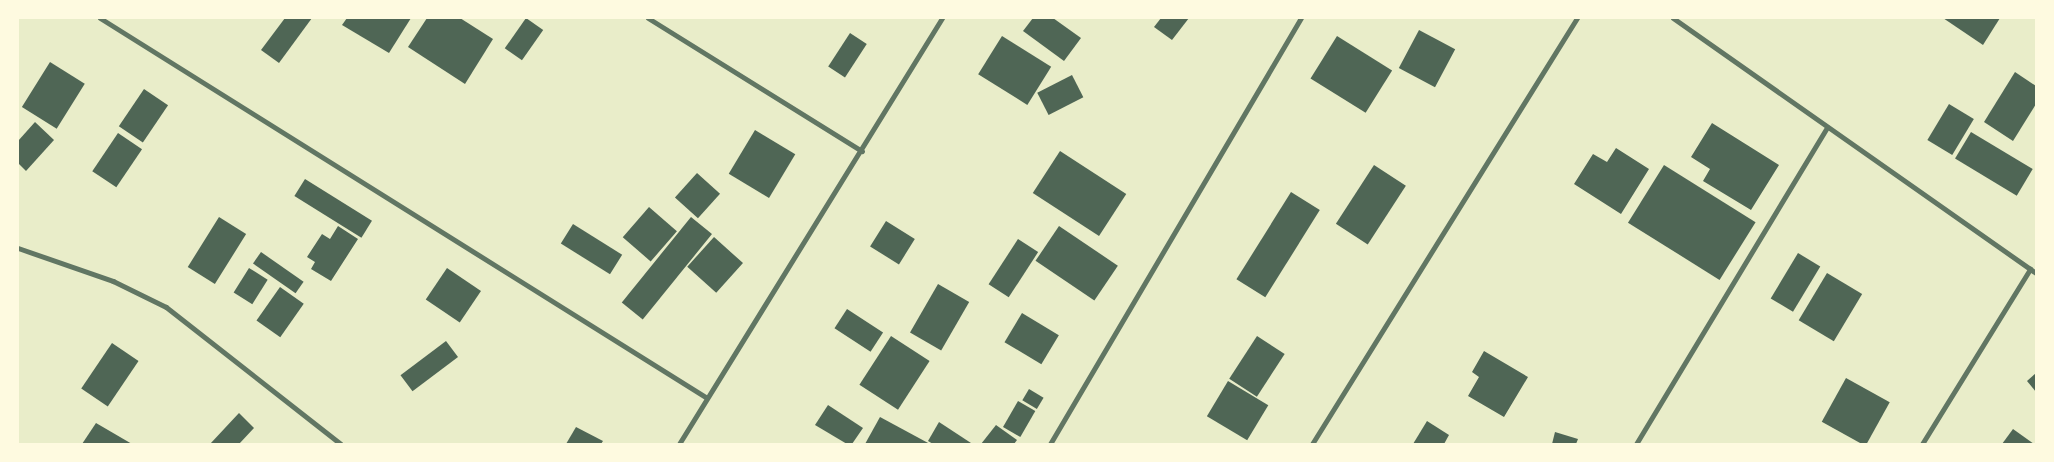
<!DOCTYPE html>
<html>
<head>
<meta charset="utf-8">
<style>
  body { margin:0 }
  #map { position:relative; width:2054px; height:462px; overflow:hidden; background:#e9edc9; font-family:"Alegreya Sans",sans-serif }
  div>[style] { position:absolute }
  .building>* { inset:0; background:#4f6655; transform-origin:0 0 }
  .minor>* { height:5px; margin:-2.5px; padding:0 2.5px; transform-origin:2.5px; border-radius:2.5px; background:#617663 }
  span { translate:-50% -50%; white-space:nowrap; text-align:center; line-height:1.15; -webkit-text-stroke:4.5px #fefae0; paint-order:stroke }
  .frame { position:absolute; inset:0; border:19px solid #fefae0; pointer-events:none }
</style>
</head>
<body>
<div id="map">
  <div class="building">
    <div style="clip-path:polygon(285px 18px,312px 18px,279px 63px,261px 50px)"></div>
    <div style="clip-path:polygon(347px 18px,411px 18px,389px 53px,342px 25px)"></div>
    <div style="clip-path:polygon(427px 18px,460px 18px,493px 39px,465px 84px,408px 47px)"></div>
    <div style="left:526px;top:18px;width:21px;height:37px;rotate:35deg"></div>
    <div style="clip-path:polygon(1033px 18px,1053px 18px,1081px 38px,1064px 61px,1023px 31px)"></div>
    <div style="clip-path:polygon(1161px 18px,1189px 18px,1172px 40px,1154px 27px)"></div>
    <div style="clip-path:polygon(1943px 18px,2000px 18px,1983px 45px)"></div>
    <div style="left:1419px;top:30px;width:41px;height:43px;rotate:28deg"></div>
    <div style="left:850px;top:33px;width:20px;height:40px;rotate:33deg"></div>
    <div style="left:1002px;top:36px;width:58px;height:45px;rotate:32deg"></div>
    <div style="left:1337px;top:36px;width:65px;height:50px;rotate:32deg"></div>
    <div style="left:50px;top:62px;width:41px;height:53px;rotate:32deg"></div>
    <div style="clip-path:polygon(2015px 72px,2036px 86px,2036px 104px,2013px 141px,1984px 122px)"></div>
    <div style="left:1072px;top:75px;width:25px;height:39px;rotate:63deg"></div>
    <div style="left:144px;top:89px;width:29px;height:45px;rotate:34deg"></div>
    <div style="left:1949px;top:104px;width:29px;height:42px;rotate:31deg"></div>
    <div style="clip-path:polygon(35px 122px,54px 140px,26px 171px,18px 163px,18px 141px)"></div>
    <div style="clip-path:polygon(1712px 123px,1779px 165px,1751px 210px,1703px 181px,1710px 169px,1691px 157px)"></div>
    <div style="left:755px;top:130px;width:47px;height:51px;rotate:31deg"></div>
    <div style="left:1971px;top:132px;width:72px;height:31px;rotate:31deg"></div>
    <div style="left:118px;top:133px;width:29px;height:46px;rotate:34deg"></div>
    <div style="clip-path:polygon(1616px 148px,1649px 169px,1621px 214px,1574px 184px,1593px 154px,1607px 162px)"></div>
    <div style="left:1060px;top:151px;width:79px;height:50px;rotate:33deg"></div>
    <div style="left:1374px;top:165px;width:38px;height:70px;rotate:33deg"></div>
    <div style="left:1664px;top:165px;width:108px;height:68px;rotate:32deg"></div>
    <div style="left:697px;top:173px;width:31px;height:33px;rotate:42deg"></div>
    <div style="left:305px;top:179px;width:79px;height:20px;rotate:32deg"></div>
    <div style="left:1291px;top:192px;width:34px;height:103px;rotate:32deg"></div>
    <div style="left:649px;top:207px;width:37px;height:40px;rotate:41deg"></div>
    <div style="left:219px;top:217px;width:32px;height:59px;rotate:32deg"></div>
    <div style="left:691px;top:217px;width:27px;height:110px;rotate:39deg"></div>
    <div style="left:886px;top:221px;width:34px;height:30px;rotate:32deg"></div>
    <div style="left:573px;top:224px;width:58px;height:23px;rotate:32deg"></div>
    <div style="clip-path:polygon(338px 226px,358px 239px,331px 281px,311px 269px,315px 262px,307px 257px,322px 234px,330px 239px)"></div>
    <div style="left:1059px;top:226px;width:71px;height:42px;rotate:34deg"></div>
    <div style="left:714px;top:237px;width:39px;height:40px;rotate:42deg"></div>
    <div style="left:1018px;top:239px;width:24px;height:54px;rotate:33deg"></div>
    <div style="left:261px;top:252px;width:52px;height:14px;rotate:35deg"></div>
    <div style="left:1798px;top:253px;width:26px;height:53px;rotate:31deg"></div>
    <div style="left:249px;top:268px;width:22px;height:29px;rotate:32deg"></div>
    <div style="left:447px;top:268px;width:41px;height:38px;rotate:34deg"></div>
    <div style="left:1827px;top:273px;width:41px;height:55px;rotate:31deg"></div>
    <div style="left:938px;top:284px;width:36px;height:56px;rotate:30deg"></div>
    <div style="left:280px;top:287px;width:29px;height:41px;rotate:35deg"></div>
    <div style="left:847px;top:309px;width:43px;height:23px;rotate:33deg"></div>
    <div style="left:1022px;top:313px;width:43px;height:34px;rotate:31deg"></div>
    <div style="left:891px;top:336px;width:46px;height:58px;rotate:33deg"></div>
    <div style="left:1257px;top:336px;width:33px;height:51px;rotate:33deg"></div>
    <div style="left:446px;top:341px;width:20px;height:57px;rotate:53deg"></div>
    <div style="left:112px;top:343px;width:32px;height:55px;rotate:34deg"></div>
    <div style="clip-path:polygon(1484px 351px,1528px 377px,1504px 417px,1468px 396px,1479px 377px,1472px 372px)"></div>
    <div style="clip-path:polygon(2036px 373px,2036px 392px,2027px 381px)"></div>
    <div style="left:1846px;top:378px;width:50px;height:50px;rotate:29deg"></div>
    <div style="left:1228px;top:381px;width:47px;height:41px;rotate:31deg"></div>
    <div style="left:1029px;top:389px;width:17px;height:13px;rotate:31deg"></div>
    <div style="left:1018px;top:401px;width:20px;height:30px;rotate:30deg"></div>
    <div style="clip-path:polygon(828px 405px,863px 428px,852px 444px,847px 444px,815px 425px)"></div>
    <div style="clip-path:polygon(239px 413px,254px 428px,239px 444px,210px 444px)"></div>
    <div style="clip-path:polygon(880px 417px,930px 444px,865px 444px)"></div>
    <div style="clip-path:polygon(1427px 421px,1449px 435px,1444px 444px,1413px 444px)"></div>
    <div style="clip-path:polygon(939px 422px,971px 443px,970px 444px,933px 444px,928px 441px)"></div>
    <div style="clip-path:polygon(96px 423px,132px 444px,82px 444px)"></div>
    <div style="clip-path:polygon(996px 425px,1017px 440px,1014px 444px,981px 444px)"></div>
    <div style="clip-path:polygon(576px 427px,603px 441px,601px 444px,566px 444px)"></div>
    <div style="clip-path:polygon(2013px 429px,2034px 444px,2002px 444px)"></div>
    <div style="clip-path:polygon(1555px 432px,1578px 439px,1576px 444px,1552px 444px)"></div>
  </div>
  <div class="minor">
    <div style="left:100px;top:18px;width:716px;rotate:32.05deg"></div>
    <div style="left:648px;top:18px;width:252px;rotate:31.9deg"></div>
    <div style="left:1673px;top:18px;width:444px;rotate:35.1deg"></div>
    <div style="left:18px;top:248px;width:101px;rotate:19.2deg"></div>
    <div style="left:113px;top:281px;width:59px;rotate:26.1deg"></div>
    <div style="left:166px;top:307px;width:222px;rotate:38.1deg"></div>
    <div style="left:679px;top:444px;width:501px;rotate:-58.31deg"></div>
    <div style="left:1050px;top:444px;width:494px;rotate:-59.5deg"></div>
    <div style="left:1312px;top:444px;width:502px;rotate:-58.12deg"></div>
    <div style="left:1636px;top:444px;width:370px;rotate:-58.9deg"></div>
    <div style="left:1922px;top:444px;width:206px;rotate:-58.3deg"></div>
  </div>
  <div class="frame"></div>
</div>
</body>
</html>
